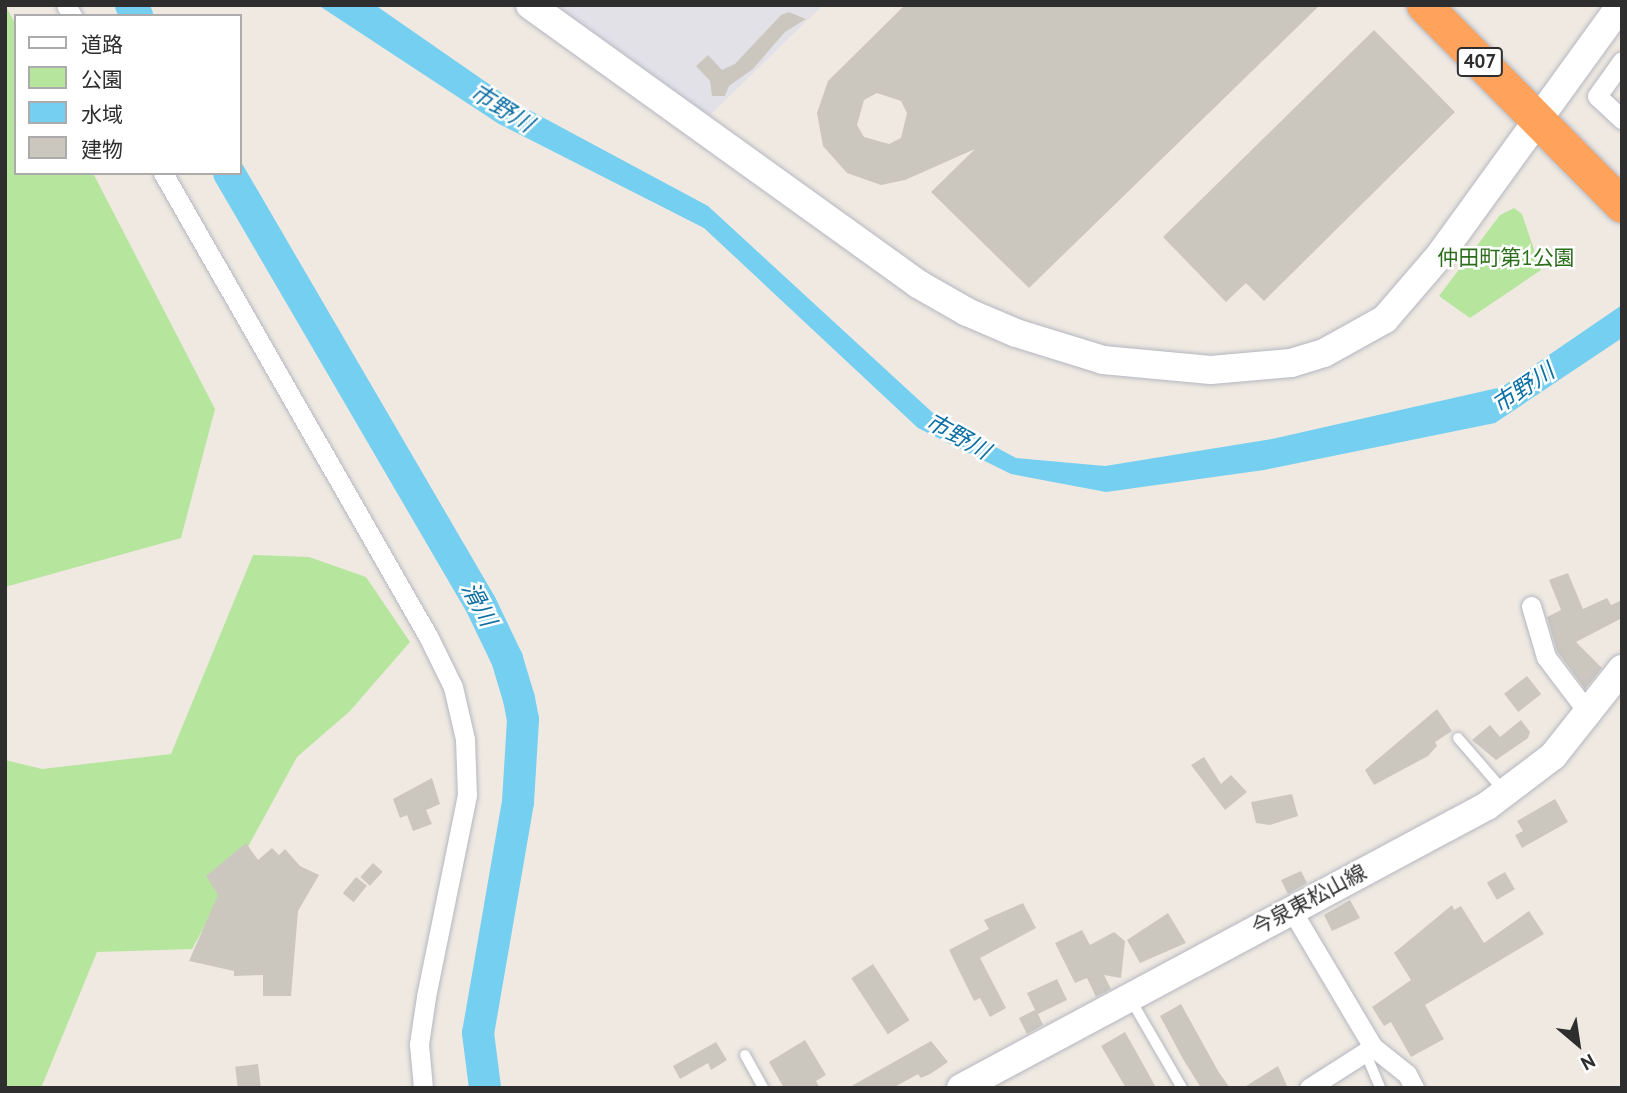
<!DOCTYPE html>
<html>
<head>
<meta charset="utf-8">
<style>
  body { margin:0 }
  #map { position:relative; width:1627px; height:1093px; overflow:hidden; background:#efe9e1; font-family:"PT Sans","Noto Sans JP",sans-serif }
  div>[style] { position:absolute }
  .industrial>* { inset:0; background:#e3e1e8 }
  .green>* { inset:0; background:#b6e59e }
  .water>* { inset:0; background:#75cff0 }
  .river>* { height:32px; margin:-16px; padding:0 16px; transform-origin:16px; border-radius:16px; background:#75cff0 }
  .building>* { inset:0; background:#cbc7bf; transform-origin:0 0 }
  .roads { filter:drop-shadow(0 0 2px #b4b7c1) drop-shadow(0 0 2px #b4b7c1) }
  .lane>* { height:10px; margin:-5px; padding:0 5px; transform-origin:5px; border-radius:5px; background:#fff }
  .street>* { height:19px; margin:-9.5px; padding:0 9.5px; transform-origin:9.5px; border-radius:9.5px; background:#fff }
  .secondary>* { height:28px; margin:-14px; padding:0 14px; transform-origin:14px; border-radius:14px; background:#fff }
  .highway>* { height:35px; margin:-17.5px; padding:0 17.5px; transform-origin:17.5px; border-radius:17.5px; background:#ffa35c }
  span { translate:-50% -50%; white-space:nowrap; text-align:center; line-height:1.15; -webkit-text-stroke:5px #fff; paint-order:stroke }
  .shield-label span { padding:2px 5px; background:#fff; border:2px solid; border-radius:5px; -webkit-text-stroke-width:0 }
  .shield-label { font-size:19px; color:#2e2e2e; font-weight:700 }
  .park-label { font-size:21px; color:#2c6e1b }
  .street-label { font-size:21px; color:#2e2e2e }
  .water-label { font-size:23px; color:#0d6fa3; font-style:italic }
  .frame { position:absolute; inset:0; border:7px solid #2e2e2e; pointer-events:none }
  .legend { position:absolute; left:14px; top:14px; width:228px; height:161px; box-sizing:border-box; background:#fff; border:2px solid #ababab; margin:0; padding:9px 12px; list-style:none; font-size:21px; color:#2e2e2e }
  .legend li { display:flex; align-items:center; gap:14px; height:35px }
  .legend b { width:35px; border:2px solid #ababab }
  .north { position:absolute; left:1543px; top:1009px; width:70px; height:70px; -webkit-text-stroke:5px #fff; paint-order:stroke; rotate:151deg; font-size:19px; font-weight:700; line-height:28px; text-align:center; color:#2e2e2e }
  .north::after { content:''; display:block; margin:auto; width:24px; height:32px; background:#2e2e2e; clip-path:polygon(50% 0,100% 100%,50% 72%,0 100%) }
</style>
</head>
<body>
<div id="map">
  <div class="industrial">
    <div style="clip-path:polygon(556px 5px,823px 5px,709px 116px)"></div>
  </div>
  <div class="green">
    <div style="clip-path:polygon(5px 5px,16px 25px,16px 173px,93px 173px,215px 409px,181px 538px,5px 587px)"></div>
    <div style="clip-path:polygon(1514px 208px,1522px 214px,1541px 270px,1470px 318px,1439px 296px,1500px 215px)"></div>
    <div style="clip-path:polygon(253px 555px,309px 557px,366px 577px,410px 642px,350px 711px,297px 757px,192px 949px,97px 952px,41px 1088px,5px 1088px,5px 760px,42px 769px,171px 754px)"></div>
  </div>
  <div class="water">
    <div style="clip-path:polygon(318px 5px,375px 5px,516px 103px,708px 206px,933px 413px,1016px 458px,1105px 466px,1272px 439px,1502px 387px,1622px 305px,1622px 338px,1495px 423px,1264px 470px,1106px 492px,1011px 474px,918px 428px,704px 228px,499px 124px)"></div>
  </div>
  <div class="river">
    <div style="left:131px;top:5px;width:13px;rotate:61deg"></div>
    <div style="left:229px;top:173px;width:500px;rotate:59.74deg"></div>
    <div style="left:481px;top:605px;width:60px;rotate:64.3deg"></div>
    <div style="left:507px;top:659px;width:42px;rotate:73.3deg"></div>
    <div style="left:519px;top:699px;width:21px;rotate:79deg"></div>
    <div style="left:523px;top:720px;width:82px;rotate:93.5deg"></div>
    <div style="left:518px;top:802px;width:234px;rotate:99.8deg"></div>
    <div style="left:478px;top:1033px;width:55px;rotate:82.7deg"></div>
  </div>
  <div class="building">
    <div style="clip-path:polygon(evenodd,905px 5px,1320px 5px,1029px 288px,931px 192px,975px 149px,905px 180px,881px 185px,847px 173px,823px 146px,817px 113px,828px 81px,905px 5px,877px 93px,901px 101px,907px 113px,901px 138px,889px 144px,864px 137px,857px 125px,864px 100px,877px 93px)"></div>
    <div style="clip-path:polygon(789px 12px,806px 19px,785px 32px,753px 69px,729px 86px,725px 96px,712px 96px,710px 81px,696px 66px,708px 55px,722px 70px,735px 64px,781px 15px)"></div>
    <div style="clip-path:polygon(1374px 30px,1455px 112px,1264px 301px,1246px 283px,1226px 302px,1163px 237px)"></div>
    <div style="clip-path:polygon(1568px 573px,1583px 609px,1607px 598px,1611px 605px,1622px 600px,1622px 618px,1576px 642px,1602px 668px,1585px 689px,1557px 651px,1547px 617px,1561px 610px,1549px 580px)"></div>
    <div style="left:1527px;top:676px;width:23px;height:29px;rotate:52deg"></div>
    <div style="clip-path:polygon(1437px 709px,1452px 731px,1435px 742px,1437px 746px,1428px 756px,1374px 785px,1365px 770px)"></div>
    <div style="clip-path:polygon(1521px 720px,1530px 732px,1528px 738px,1496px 760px,1472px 740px,1490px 725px,1500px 737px)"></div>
    <div style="clip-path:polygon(1204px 757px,1221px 784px,1231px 775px,1247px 792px,1225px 810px,1191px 765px)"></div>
    <div style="clip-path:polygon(432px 778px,440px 804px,426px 810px,432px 824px,413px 831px,407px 815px,400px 818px,393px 799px)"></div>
    <div style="clip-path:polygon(1292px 794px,1298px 816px,1270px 825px,1256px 823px,1251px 802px)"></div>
    <div style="clip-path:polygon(1555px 799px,1568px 822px,1522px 848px,1515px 835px,1523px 831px,1517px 821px)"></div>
    <div style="clip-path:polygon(246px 843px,258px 860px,272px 848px,279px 855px,285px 849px,300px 866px,319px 875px,298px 911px,291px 996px,263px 996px,263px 975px,234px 976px,234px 971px,189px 961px,218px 895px,206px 876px)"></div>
    <div style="left:373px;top:863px;width:13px;height:19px;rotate:42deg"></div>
    <div style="clip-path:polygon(1301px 871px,1307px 883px,1288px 894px,1281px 880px)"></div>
    <div style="left:1505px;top:872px;width:20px;height:21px;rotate:60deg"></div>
    <div style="left:356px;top:877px;width:14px;height:21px;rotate:39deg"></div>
    <div style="clip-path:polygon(1350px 900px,1360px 918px,1332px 931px,1324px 915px)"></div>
    <div style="clip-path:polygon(1023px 903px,1036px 928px,980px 958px,1006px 1008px,990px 1017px,980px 998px,974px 1001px,949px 950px,989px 929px,984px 920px)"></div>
    <div style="clip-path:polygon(1452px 905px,1454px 910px,1461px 906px,1484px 943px,1529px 911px,1544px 934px,1425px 1005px,1444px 1039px,1411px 1057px,1391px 1022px,1384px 1026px,1372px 1007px,1411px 980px,1394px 953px)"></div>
    <div style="clip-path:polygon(1168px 913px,1186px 943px,1140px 963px,1127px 940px)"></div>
    <div style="clip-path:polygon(1082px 930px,1090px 945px,1114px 932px,1125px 941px,1121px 978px,1104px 975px,1111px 989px,1096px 997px,1087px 978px,1075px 983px,1055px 943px)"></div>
    <div style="left:873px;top:964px;width:67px;height:26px;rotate:57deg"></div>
    <div style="clip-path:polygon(1057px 979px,1067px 1000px,1038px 1014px,1043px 1025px,1027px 1034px,1019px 1018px,1035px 1010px,1027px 993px)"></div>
    <div style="clip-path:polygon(1181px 1004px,1218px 1071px,1230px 1088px,1201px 1088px,1183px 1059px,1160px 1016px)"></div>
    <div style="clip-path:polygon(1125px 1032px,1148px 1073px,1156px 1088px,1126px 1088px,1101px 1046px)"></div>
    <div style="clip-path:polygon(805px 1040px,826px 1075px,816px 1081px,820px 1088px,784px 1088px,769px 1062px)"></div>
    <div style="clip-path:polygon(931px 1041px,948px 1062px,930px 1074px,921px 1078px,918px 1074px,893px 1088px,848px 1088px)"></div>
    <div style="clip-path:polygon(716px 1042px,727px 1060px,711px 1070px,708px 1063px,680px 1079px,673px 1066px)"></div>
    <div style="left:258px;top:1064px;width:24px;height:23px;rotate:83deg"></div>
    <div style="clip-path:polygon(1278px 1066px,1288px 1088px,1243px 1088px)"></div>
  </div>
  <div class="roads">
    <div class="lane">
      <div style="left:1458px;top:738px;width:69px;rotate:49.1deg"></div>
      <div style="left:1131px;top:1000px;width:102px;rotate:59.9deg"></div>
      <div style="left:1365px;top:1052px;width:39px;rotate:67deg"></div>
      <div style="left:745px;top:1055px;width:38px;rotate:61deg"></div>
    </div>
    <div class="street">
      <div style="left:66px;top:5px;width:13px;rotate:61deg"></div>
      <div style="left:1622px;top:61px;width:43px;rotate:125.5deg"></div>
      <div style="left:1597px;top:96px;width:34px;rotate:43deg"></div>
      <div style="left:163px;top:173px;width:533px;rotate:60.22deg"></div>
      <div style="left:428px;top:636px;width:57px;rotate:63.9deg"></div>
      <div style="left:453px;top:687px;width:53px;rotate:77deg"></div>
      <div style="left:465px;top:739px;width:56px;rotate:88deg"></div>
      <div style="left:467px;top:795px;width:206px;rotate:101.5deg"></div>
      <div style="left:426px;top:997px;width:48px;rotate:98.5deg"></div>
      <div style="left:419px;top:1044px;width:44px;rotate:84.8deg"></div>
      <div style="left:1531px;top:606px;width:53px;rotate:73.6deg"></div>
      <div style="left:1546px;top:657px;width:73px;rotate:52.8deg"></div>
      <div style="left:1291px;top:909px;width:161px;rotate:59.3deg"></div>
      <div style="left:1373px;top:1047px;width:43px;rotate:38.5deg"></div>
      <div style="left:1407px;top:1074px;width:16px;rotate:63deg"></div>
      <div style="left:1309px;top:1088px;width:76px;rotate:-32.6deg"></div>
    </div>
    <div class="secondary">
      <div style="left:530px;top:5px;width:478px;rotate:35.7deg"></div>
      <div style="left:918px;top:284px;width:56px;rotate:29.7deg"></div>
      <div style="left:967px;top:312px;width:53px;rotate:23.2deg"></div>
      <div style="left:1016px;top:333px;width:91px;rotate:17.2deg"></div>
      <div style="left:1103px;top:360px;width:108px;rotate:5.3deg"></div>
      <div style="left:1211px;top:370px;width:80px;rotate:-5deg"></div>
      <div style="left:1291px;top:363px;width:34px;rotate:-17deg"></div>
      <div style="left:1324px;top:353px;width:70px;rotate:-29.1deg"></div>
      <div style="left:1385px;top:319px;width:84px;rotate:-49.3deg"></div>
      <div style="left:1440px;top:255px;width:309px;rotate:-54.1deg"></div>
      <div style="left:961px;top:1088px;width:597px;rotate:-28.2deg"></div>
      <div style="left:1487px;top:806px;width:83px;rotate:-37.1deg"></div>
      <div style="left:1553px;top:756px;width:111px;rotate:-51.6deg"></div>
    </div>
    <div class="highway">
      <div style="left:1424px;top:5px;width:281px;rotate:45.3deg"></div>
    </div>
  </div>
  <div class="shield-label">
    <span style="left:1480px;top:62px">407</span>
  </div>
  <div class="park-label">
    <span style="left:1506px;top:258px">仲田町第1公園</span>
  </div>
  <div class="street-label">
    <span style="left:1309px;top:900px;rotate:-28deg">今泉東松山線</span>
  </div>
  <div class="water-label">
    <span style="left:502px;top:108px;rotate:32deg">市野川</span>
    <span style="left:1523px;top:388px;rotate:-34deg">市野川</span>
    <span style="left:958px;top:436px;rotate:29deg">市野川</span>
    <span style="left:479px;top:604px;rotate:62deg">滑川</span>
  </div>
  <div class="frame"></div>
  <ul class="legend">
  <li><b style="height:9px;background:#fff"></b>道路</li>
  <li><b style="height:19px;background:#b6e59e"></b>公園</li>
  <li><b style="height:19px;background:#75cff0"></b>水域</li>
  <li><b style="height:19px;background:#cbc7bf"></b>建物</li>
  </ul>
  <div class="north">N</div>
</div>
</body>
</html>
